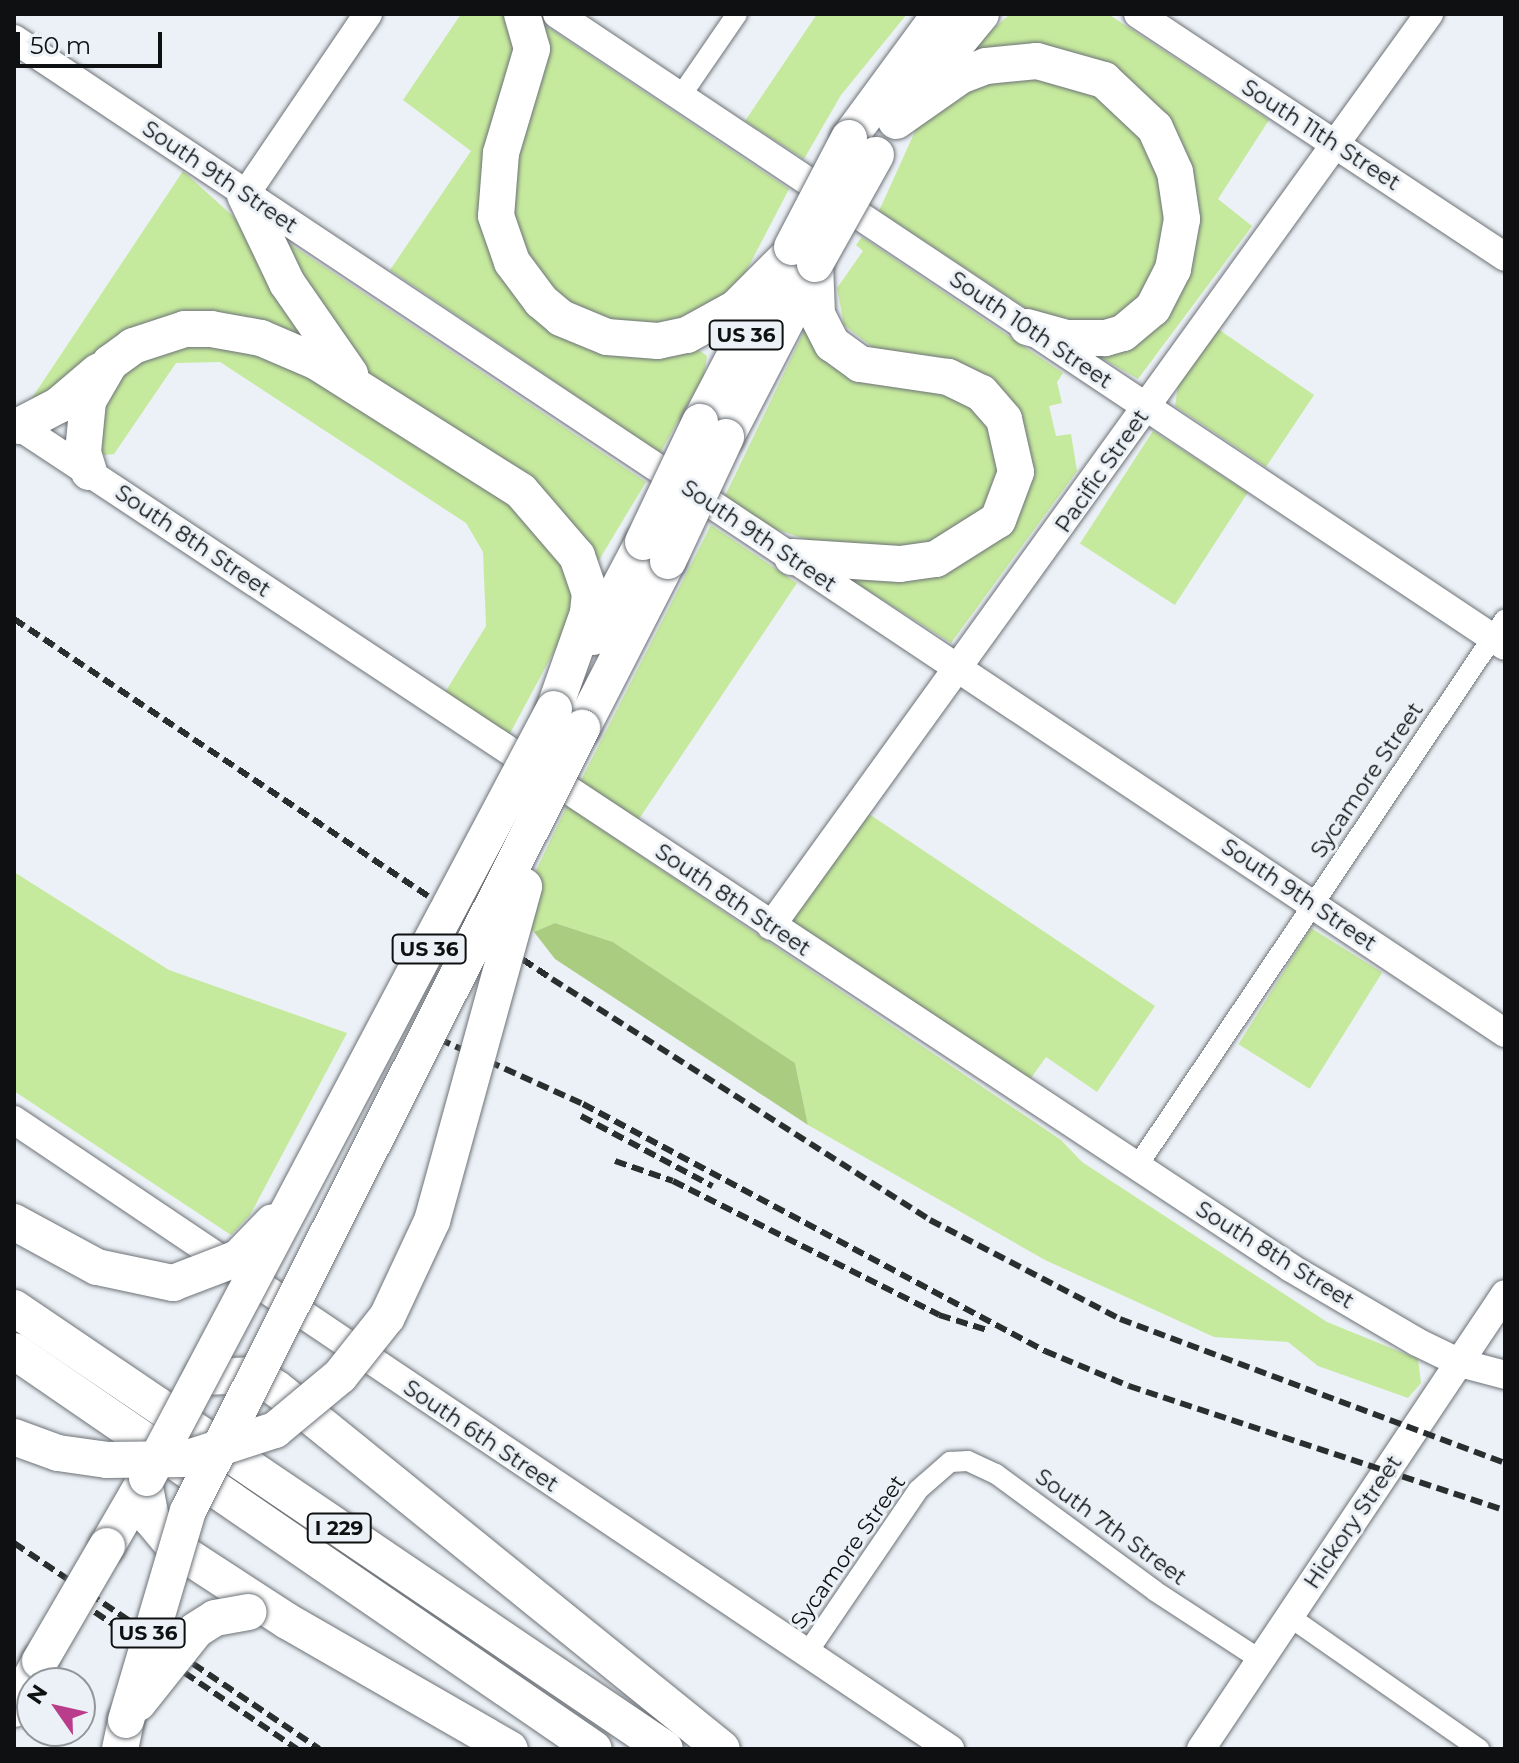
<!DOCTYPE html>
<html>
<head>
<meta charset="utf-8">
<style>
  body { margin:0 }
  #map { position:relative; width:1519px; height:1763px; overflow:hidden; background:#ebf1f6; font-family:Montserrat,sans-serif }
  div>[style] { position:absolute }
  .green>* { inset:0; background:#c6ea9d; transform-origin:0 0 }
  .forest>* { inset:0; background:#a9cc80 }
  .roads { filter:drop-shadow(0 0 2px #6d7277) drop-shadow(0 0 2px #6d7277) }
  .street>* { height:20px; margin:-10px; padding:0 10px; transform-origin:10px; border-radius:10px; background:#fff }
  .secondary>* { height:28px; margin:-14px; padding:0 14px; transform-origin:14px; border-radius:14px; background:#fff }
  .highway>* { height:36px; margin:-18px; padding:0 18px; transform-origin:18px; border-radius:18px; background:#fff }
  .rail>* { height:6px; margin-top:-3px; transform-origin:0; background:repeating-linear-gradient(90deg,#2b2e2f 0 12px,transparent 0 18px) }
  .bridges { filter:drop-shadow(0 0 2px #6d7277) drop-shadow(0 0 2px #6d7277) }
  .highway-bridge>* { height:36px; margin:-18px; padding:0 18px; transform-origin:18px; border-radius:18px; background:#fff }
  span { translate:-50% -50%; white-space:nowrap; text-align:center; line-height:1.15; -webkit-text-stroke:6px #ebf1f6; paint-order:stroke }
  .shield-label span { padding:2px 6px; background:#ebf1f6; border:2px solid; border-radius:6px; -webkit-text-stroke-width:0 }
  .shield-label { font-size:20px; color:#0e1011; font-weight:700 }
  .street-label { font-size:22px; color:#0e1011 }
  .frame { position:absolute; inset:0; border:16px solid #0e1011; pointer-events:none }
  .north { position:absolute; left:16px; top:1667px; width:80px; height:80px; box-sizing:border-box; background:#ebf1f6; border:2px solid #93979a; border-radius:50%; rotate:304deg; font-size:22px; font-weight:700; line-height:32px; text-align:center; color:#0e1011 }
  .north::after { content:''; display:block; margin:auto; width:28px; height:36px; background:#ba3d8b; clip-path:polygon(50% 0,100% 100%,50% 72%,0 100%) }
  .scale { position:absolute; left:16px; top:32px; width:146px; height:36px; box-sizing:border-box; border:4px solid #0e1011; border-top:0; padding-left:10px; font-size:24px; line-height:28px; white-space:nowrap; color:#0e1011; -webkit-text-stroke:6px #ebf1f6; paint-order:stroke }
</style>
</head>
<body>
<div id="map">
  <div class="green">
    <div style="clip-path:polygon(461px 14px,512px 14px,521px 45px,487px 160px,528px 301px,689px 343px,707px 356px,704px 375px,660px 453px,390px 270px,471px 151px,403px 100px)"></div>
    <div style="clip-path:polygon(817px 14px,907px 14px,841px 95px,804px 159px,745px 121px)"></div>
    <div style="clip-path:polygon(1010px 14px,1108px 14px,1269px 120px,1218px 199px,1252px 226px,1138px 379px,1086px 349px,1188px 253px,1150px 101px,965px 54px)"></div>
    <div style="clip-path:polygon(531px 16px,789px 189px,741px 281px,694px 317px,629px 327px,562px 305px,519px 257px,504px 188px)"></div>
    <div style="clip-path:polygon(1023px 68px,1118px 101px,1162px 173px,1168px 234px,1142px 298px,1103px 327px,1039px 317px,879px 211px,917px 127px,933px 105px)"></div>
    <div style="clip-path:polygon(183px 171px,235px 218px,322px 357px,207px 315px,26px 407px)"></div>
    <div style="clip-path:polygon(862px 237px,1063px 373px,1057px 382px,1062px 403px,1049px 406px,1056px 436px,1071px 434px,1077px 471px,951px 643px,848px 578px,1005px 522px,1010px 409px,868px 352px,871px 346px,844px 325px,837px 288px,863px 251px,856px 245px)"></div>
    <div style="clip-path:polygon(284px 240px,646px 482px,593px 570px,350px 361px)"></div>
    <div style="clip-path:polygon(808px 323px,944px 385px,995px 425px,1000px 494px,950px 541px,848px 553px,775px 529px,725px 496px)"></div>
    <div style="clip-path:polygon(1218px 329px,1314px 395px,1266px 467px,1175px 406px,1178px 385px)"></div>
    <div style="clip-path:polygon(186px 339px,290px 360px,495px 493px,527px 518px,563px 563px,575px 598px,566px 629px,508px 737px,444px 694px,486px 626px,483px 552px,466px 523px,220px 362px,176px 363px,114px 454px,104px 455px,96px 444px,108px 378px)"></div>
    <div style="left:1153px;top:431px;width:113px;height:134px;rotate:33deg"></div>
    <div style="clip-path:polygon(711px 525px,797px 583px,637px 822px,580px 782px)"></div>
    <div style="clip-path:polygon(567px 806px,1061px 1140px,1082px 1162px,1327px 1322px,1418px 1359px,1421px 1383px,1408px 1398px,1318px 1366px,1288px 1342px,1214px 1337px,1045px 1260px,808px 1125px,795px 1063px,613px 942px,555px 923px,534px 932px,514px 916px)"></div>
    <div style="clip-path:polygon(866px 812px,1155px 1006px,1097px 1092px,1046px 1057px,1026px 1085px,795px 929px,793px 914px)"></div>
    <div style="clip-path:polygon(14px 872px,169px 970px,347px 1033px,250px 1215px,231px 1235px,14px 1091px)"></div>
    <div style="left:1311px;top:928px;width:84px;height:137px;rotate:32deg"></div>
  </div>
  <div class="forest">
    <div style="clip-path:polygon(555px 923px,613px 942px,795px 1063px,808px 1125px,555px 959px,534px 932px)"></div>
  </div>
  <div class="roads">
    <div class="street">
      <div style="left:680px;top:97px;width:101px;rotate:-55.5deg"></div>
      <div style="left:1136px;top:1168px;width:661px;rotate:-56.09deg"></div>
      <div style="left:1290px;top:1617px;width:231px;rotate:34.9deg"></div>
      <div style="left:807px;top:1653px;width:197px;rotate:-55.7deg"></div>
      <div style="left:918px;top:1490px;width:43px;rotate:-41.2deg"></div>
      <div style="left:950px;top:1462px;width:18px;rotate:-3deg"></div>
      <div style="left:968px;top:1461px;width:31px;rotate:25deg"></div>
      <div style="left:996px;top:1474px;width:197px;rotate:36.3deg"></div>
      <div style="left:1155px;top:1591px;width:126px;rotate:33.1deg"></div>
    </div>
    <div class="secondary">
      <div style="left:557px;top:14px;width:1139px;rotate:33.69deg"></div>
      <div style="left:1138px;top:14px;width:440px;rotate:33.5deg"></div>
      <div style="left:14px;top:39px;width:1792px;rotate:33.69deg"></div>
      <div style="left:245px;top:195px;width:219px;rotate:-55.8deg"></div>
      <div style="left:14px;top:423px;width:1531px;rotate:33.49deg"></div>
      <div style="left:1291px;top:1268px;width:146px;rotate:30.4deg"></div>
      <div style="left:1417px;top:1342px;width:48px;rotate:26deg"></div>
      <div style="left:1460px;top:1363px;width:47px;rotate:14.9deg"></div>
      <div style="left:771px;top:926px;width:1125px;rotate:-54.19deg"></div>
      <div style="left:14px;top:1120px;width:1128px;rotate:33.9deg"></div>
      <div style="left:1201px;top:1749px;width:547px;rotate:-56.25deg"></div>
    </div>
    <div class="highway">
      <div style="left:522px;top:14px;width:36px;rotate:74deg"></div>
      <div style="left:532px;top:49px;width:109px;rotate:106.6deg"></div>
      <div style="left:501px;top:153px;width:63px;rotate:94.5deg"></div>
      <div style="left:496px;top:216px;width:49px;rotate:70.8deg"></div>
      <div style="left:512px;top:262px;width:49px;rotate:53.4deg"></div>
      <div style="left:541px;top:301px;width:26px;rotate:40deg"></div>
      <div style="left:561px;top:318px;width:50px;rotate:22.4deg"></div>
      <div style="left:607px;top:337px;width:51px;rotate:4.5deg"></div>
      <div style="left:658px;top:341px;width:30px;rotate:-12deg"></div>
      <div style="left:687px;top:335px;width:56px;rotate:-28.9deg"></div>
      <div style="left:736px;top:308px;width:69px;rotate:-45deg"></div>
      <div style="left:911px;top:99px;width:110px;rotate:-50.5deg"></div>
      <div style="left:896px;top:121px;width:78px;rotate:-35.1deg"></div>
      <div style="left:960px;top:76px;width:28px;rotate:-21deg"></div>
      <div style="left:986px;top:66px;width:51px;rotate:-5.6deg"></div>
      <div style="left:1037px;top:61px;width:70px;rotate:15.8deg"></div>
      <div style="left:1104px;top:80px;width:70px;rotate:43.3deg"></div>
      <div style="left:1155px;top:128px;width:48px;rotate:65.6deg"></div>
      <div style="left:1175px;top:172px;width:48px;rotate:81.5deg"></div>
      <div style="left:1182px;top:219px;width:51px;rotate:100.2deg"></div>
      <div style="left:1173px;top:269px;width:44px;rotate:117.1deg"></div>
      <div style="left:1153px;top:308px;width:39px;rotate:140deg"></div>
      <div style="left:1123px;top:333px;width:19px;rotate:164deg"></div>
      <div style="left:1105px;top:338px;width:38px;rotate:180deg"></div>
      <div style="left:1067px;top:338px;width:41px;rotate:-164.6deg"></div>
      <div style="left:849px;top:138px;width:154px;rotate:-53.7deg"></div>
      <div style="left:245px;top:195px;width:98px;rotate:64.5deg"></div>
      <div style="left:287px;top:283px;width:111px;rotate:55.3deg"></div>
      <div style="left:700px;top:422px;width:151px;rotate:-62.4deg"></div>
      <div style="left:19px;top:426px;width:45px;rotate:-27.7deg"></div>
      <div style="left:59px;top:405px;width:52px;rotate:-40.4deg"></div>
      <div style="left:726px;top:437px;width:194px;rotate:-62.6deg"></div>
      <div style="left:89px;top:472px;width:21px;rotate:-107deg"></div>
      <div style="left:83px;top:452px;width:51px;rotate:-84.4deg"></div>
      <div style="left:88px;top:401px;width:44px;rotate:-59.9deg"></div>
      <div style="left:110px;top:363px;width:29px;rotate:-36deg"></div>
      <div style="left:133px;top:346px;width:55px;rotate:-18.1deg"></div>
      <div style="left:185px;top:329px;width:26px"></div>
      <div style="left:211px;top:329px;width:51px;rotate:10.2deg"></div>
      <div style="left:261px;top:338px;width:61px;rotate:23.2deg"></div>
      <div style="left:317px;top:362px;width:241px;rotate:32.3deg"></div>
      <div style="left:521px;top:491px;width:86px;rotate:49.3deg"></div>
      <div style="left:577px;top:556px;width:39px;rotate:71deg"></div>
      <div style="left:590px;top:593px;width:20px;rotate:96deg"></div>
      <div style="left:588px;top:613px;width:102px;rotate:109.5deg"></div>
      <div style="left:792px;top:557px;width:108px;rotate:3.7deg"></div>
      <div style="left:900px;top:564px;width:36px;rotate:-8deg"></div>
      <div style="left:936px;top:559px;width:73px;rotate:-32.2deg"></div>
      <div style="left:998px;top:520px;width:51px;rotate:-69.4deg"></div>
      <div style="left:1016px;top:472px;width:54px;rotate:-102.8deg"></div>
      <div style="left:1004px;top:419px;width:35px;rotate:-131deg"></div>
      <div style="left:981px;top:393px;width:37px;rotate:-154deg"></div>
      <div style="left:948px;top:377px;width:89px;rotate:-171.6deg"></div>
      <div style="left:860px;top:364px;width:34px;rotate:-144deg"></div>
      <div style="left:832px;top:344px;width:34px;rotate:-117deg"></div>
      <div style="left:817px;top:314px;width:50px;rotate:-92.3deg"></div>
      <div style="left:593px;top:637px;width:107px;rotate:-62.2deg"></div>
      <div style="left:582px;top:728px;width:188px;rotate:-62.8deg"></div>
      <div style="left:14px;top:1308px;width:786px;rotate:34.11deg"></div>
      <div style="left:14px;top:1351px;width:703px;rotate:34.46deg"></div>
      <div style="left:203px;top:1377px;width:53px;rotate:-2.2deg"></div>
      <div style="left:256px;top:1375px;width:25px;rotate:34deg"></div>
      <div style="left:277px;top:1389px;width:572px;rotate:38.97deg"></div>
      <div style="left:144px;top:1482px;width:38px;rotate:79deg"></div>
      <div style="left:151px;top:1519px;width:38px;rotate:50deg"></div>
      <div style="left:175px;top:1548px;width:134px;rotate:33.1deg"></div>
      <div style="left:287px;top:1621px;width:257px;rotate:29.9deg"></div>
      <div style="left:107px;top:1546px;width:74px;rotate:-60deg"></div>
      <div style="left:14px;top:1709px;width:55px;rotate:-61.6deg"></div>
      <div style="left:120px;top:1749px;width:30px;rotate:-78deg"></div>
    </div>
  </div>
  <div class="rail">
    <div style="left:14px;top:619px;width:647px;rotate:33.79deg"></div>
    <div style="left:552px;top:979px;width:448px;rotate:32.5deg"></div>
    <div style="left:930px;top:1220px;width:214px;rotate:27.5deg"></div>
    <div style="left:1120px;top:1319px;width:411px;rotate:20.5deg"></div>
    <div style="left:439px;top:1039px;width:158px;rotate:24.3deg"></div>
    <div style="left:583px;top:1104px;width:524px;rotate:28.13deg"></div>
    <div style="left:1045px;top:1351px;width:91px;rotate:22.6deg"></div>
    <div style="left:1129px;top:1386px;width:396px;rotate:18.3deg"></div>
    <div style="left:581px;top:1116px;width:149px;rotate:28.1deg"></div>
    <div style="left:615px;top:1161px;width:61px;rotate:19deg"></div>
    <div style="left:673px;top:1181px;width:298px;rotate:26.7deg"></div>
    <div style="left:939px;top:1315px;width:50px;rotate:17.4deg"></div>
    <div style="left:14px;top:1543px;width:368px;rotate:34deg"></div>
    <div style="left:80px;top:1602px;width:262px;rotate:34.1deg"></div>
  </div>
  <div class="bridges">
    <div class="highway-bridge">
      <div style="left:792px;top:247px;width:123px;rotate:-62.4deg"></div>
      <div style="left:815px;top:264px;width:125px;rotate:-60.8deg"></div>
      <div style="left:643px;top:542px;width:133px;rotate:-64.6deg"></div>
      <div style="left:668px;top:561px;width:137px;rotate:-64.9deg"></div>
      <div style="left:14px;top:1222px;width:94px;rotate:28.5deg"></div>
      <div style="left:97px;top:1267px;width:78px;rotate:11.9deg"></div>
      <div style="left:173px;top:1283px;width:70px;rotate:-21deg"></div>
      <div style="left:238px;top:1258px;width:50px;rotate:-45.8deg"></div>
      <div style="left:14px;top:1437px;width:47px;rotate:20deg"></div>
      <div style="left:58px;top:1453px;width:49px;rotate:8.1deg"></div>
      <div style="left:107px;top:1460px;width:78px;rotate:-0.7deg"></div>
      <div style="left:185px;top:1459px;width:95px;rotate:-17.9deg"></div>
      <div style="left:275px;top:1430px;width:85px;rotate:-39.7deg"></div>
      <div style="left:340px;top:1376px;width:75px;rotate:-51.5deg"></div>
      <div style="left:387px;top:1317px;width:106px;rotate:-64.9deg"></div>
      <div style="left:432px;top:1221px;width:347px;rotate:-74.6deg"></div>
      <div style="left:147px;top:1478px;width:870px;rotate:-62.11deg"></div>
      <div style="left:40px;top:1661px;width:133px;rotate:-59.8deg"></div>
      <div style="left:138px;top:1703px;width:93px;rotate:-51.5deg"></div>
      <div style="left:196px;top:1630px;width:22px;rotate:-32deg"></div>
      <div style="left:215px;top:1618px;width:34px;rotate:-10deg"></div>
      <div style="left:126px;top:1720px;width:218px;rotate:-73.5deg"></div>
      <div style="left:188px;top:1511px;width:877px;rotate:-63.29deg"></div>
    </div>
  </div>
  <div class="shield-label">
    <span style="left:746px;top:335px">US 36</span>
    <span style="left:429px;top:949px">US 36</span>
    <span style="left:339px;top:1528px">I 229</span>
    <span style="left:148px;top:1633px">US 36</span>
  </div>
  <div class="street-label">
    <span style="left:1321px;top:135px;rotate:33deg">South 11th Street</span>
    <span style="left:220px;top:177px;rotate:34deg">South 9th Street</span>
    <span style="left:1031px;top:330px;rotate:34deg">South 10th Street</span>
    <span style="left:1102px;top:471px;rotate:-55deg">Pacific Street</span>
    <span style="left:759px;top:536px;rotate:34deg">South 9th Street</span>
    <span style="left:193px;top:541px;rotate:34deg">South 8th Street</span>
    <span style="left:1367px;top:780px;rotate:-56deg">Sycamore Street</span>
    <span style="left:1299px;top:895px;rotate:34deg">South 9th Street</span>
    <span style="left:733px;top:900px;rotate:34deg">South 8th Street</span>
    <span style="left:1275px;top:1255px;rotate:32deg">South 8th Street</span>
    <span style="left:481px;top:1436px;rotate:34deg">South 6th Street</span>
    <span style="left:1353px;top:1522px;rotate:-56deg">Hickory Street</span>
    <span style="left:1111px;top:1527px;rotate:36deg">South 7th Street</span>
    <span style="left:848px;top:1552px;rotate:-55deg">Sycamore Street</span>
  </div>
  <div class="frame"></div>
  <div class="north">N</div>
  <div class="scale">50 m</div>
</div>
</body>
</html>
